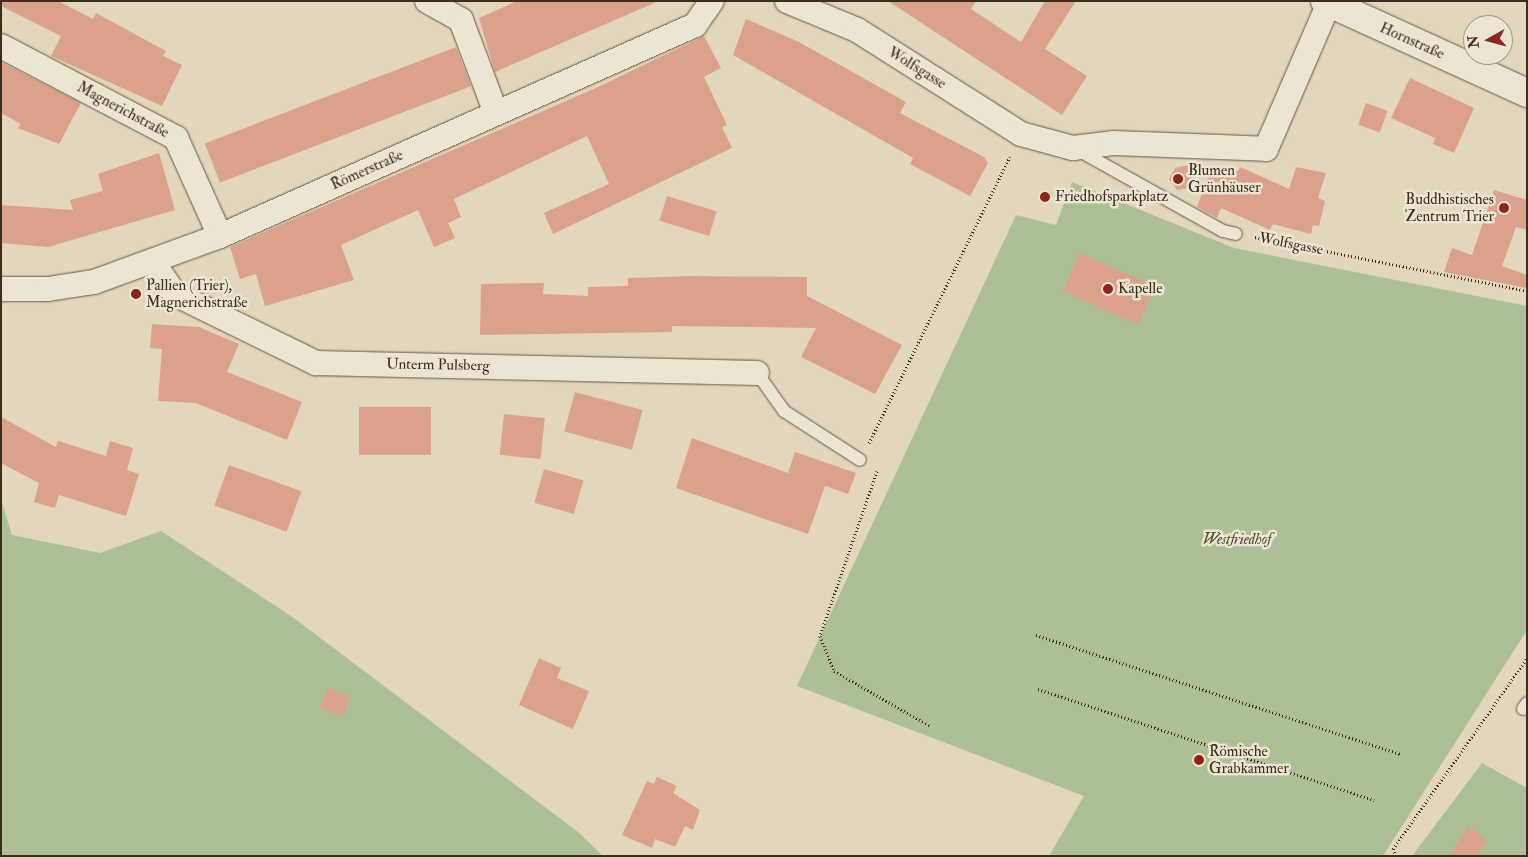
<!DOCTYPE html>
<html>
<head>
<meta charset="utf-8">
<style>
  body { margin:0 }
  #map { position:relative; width:1528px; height:857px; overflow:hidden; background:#e2d7bc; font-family:"IM FELL Double Pica",serif }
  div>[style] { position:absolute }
  .green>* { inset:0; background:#adbf95 }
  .building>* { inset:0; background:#dba18b; transform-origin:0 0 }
  .path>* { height:3px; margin-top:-1.5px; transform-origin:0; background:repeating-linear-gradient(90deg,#3c2d1e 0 1px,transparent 0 3.5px) }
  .roads { filter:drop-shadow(0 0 1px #665846) drop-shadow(0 0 1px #665846) }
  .lane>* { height:12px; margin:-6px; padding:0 6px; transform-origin:6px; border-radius:6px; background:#ece5d3 }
  .street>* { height:24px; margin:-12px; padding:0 12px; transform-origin:12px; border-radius:12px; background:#ece5d3 }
  .secondary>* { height:28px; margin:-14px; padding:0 14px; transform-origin:14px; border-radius:14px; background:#ece5d3 }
  .dots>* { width:14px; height:14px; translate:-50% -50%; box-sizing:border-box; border:2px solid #ece5d3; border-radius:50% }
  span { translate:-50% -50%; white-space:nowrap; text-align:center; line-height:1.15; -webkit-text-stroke:5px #ece5d3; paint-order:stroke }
  .street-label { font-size:15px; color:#3c2d1e }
  .poi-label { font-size:15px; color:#3c2d1e }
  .left { translate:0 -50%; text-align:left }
  .right { translate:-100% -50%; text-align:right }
  .park-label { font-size:15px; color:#534a36; font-style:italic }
  .frame { position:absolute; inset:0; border:2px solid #3c2d1e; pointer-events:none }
  .north { position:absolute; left:1463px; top:15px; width:50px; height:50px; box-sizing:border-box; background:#ece5d3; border:1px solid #a69b8b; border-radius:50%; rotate:263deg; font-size:14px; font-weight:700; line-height:20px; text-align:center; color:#3c2d1e }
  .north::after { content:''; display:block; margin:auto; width:18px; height:22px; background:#8f2418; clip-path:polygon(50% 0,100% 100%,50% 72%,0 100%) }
</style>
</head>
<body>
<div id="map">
  <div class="green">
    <div style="clip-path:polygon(1072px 182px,1234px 248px,1527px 306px,1527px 630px,1383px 856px,1049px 856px,1084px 796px,797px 686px,1016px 215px,1056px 225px)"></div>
    <div style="clip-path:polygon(1px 499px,12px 535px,100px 553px,161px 531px,291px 616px,578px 832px,603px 856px,1px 856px)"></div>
    <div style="clip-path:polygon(1482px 763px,1527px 788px,1527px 856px,1412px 856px)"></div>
  </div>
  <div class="building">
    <div style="clip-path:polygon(1px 1px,58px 1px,93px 19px,96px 13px,166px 51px,163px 56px,182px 65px,162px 106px,51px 56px,61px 36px,1px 6px)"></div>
    <div style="clip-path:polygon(517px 1px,659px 1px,495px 72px,479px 18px)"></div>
    <div style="clip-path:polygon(888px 1px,976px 1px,971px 9px,1021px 42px,1045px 1px,1076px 1px,1045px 49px,1087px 76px,1062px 115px)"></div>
    <div style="clip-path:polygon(746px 19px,799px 42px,906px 102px,900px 113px,984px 157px,988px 163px,970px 196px,910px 164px,913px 158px,733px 55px)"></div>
    <div style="clip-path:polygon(704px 36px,721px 68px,704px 77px,727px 125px,722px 127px,732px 148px,553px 234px,544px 213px,609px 184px,587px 136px,454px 199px,461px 217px,448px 223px,455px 238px,434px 247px,418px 210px,341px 245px,354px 280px,265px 306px,256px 274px,240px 279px,230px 247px,598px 87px)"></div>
    <div style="left:456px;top:47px;width:42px;height:269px;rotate:69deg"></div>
    <div style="clip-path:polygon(1px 62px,81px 103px,59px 144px,18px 128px,21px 124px,1px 113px)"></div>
    <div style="clip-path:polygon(1410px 78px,1474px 108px,1454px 153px,1433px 144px,1435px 138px,1391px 118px)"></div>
    <div style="left:1366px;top:103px;width:23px;height:23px;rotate:20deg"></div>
    <div style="clip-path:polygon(159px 153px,175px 210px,48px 247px,1px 243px,1px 205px,73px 210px,70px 200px,103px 191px,98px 174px)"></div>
    <div style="clip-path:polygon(1189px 165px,1197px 187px,1177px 190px,1169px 179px,1175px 168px)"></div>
    <div style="clip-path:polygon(1240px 167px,1289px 189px,1296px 167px,1326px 173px,1318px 198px,1325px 201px,1319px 226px,1313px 225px,1311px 234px,1273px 224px,1270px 230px,1221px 208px,1217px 218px,1197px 207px,1210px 172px,1238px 171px)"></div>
    <div style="clip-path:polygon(1494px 190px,1527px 200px,1527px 230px,1516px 227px,1502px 266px,1527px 275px,1526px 288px,1444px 272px,1452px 248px,1472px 255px)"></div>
    <div style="left:667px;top:196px;width:52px;height:26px;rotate:17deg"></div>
    <div style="left:1080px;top:253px;width:82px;height:42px;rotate:24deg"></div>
    <div style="clip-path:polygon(691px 276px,807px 277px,807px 296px,902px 345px,875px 394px,801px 357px,816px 328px,672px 326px,672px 332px,480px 335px,481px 284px,544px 283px,543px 294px,588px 296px,588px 287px,628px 286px,628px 278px)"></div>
    <div style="clip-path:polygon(152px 324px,199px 327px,239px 344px,227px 372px,302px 402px,287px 440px,196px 403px,158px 401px,162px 349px,150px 348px)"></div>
    <div style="left:575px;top:392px;width:70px;height:41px;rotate:15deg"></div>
    <div style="left:359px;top:407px;width:72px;height:48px"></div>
    <div style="left:504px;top:414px;width:41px;height:41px;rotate:6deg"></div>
    <div style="clip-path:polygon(1px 417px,56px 447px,58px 441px,106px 456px,110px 441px,133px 448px,127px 470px,139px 474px,126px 516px,59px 495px,55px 508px,34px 502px,39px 483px,1px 463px)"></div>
    <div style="clip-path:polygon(692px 438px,788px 473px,795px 452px,856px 473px,848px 494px,825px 486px,808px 534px,676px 488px)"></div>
    <div style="left:229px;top:465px;width:77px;height:43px;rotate:20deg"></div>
    <div style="left:544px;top:469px;width:41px;height:35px;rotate:16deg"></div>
    <div style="clip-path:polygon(539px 658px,561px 668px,557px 678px,589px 691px,573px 729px,519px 705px)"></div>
    <div style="left:328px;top:688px;width:24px;height:21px;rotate:22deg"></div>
    <div style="clip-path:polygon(657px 777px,677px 786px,673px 793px,700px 810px,693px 830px,685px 826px,675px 847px,655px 839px,652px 848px,622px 835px,647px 781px,654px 784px)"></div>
    <div style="clip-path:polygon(1468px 827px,1487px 840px,1477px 856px,1449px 856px)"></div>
  </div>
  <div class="path">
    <div style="left:1255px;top:237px;width:277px;rotate:11.2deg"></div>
    <div style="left:869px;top:443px;width:319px;rotate:-63.8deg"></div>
    <div style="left:877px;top:471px;width:175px;rotate:109.1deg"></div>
    <div style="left:820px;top:636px;width:38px;rotate:68deg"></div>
    <div style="left:834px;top:671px;width:111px;rotate:29.8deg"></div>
    <div style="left:1036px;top:635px;width:384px;rotate:18.1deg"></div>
    <div style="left:1038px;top:689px;width:354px;rotate:18.3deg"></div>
    <div style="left:1396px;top:856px;width:8px;rotate:-113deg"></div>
    <div style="left:1393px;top:849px;width:233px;rotate:-54.9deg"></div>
  </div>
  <div class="roads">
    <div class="lane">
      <div style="left:1078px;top:150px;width:166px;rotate:29.2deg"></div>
      <div style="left:1223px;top:231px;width:13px;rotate:13deg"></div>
      <div style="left:757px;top:373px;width:47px;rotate:54.6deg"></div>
      <div style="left:784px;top:411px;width:90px;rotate:32.8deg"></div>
      <div style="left:1523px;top:709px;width:7px;rotate:-56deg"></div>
    </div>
    <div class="street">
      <div style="left:427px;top:1px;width:39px;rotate:29deg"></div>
      <div style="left:461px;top:20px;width:99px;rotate:69.4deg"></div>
      <div style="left:787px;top:1px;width:76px;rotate:22.5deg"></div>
      <div style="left:857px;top:30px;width:194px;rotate:32.4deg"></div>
      <div style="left:1021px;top:134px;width:54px;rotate:15.1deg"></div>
      <div style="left:1073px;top:148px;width:40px;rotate:-7.1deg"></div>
      <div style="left:1113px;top:143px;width:153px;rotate:2.2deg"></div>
      <div style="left:1266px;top:149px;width:159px;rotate:-66.7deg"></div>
      <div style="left:1px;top:46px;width:198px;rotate:27.7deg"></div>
      <div style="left:176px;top:138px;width:107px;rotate:65.8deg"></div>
      <div style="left:152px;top:261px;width:40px;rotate:55.1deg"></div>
      <div style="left:175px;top:294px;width:157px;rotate:26.1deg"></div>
      <div style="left:316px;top:363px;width:441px;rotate:1.3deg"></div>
      <div style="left:1px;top:289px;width:47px"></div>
      <div style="left:48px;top:289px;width:47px;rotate:-8.7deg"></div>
      <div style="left:94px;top:282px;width:134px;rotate:-20.1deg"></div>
      <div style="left:220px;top:236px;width:520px;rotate:-23.95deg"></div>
      <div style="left:695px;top:25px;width:29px;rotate:-55deg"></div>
    </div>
    <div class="secondary">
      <div style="left:1325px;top:1px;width:222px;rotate:24.5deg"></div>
    </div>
  </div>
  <div class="dots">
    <div style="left:1178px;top:179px;background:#8f2418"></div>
    <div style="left:1045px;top:197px;background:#8f2418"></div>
    <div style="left:1504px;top:208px;background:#8f2418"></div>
    <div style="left:1108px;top:289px;background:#8f2418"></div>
    <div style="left:136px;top:294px;background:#8f2418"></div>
    <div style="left:1199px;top:760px;background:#8f2418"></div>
  </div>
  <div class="street-label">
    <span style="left:1412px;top:41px;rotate:24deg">Hornstraße</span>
    <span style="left:917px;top:68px;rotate:32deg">Wolfsgasse</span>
    <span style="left:123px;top:110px;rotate:28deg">Magnerichstraße</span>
    <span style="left:367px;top:170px;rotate:-24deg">Römerstraße</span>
    <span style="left:1291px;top:244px;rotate:11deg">Wolfsgasse</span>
    <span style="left:438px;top:365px;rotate:1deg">Unterm Pulsberg</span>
  </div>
  <div class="poi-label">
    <span class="left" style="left:1188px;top:179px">Blumen<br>Grünhäuser</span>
    <span class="left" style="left:1055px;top:197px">Friedhofsparkplatz</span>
    <span class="right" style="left:1494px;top:208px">Buddhistisches<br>Zentrum Trier</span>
    <span class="left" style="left:146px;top:294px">Pallien (Trier),<br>Magnerichstraße</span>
    <span class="left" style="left:1118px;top:289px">Kapelle</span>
    <span class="left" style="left:1209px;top:760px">Römische<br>Grabkammer</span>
  </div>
  <div class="park-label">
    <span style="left:1237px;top:540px">Westfriedhof</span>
  </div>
  <div class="frame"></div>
  <div class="north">N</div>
</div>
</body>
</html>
